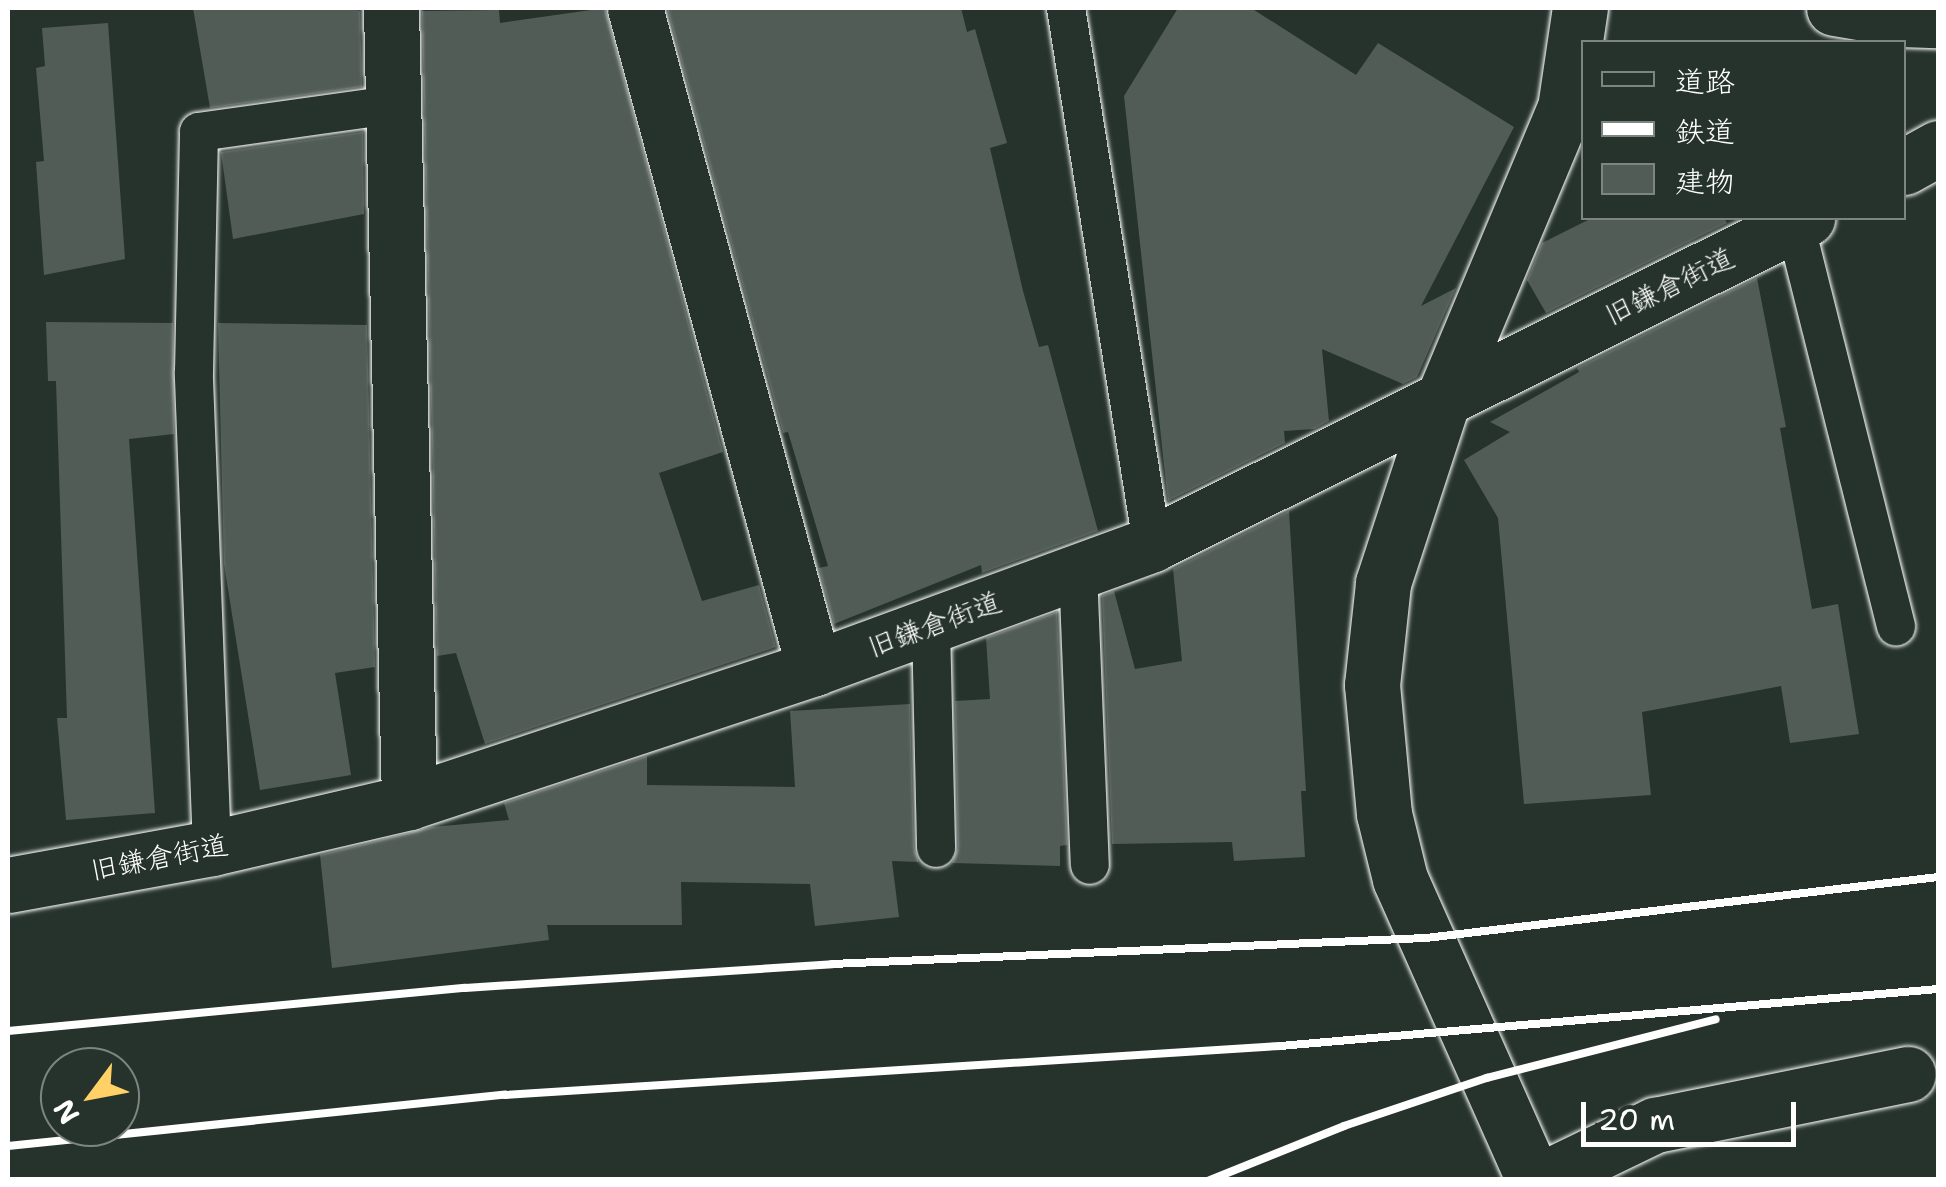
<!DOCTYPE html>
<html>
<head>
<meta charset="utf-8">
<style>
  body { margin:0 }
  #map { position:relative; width:1946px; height:1187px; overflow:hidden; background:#26332d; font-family:"Shantell Sans","Klee One",sans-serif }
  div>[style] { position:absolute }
  .building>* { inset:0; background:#515c57 }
  .roads { filter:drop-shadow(0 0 2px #fff) drop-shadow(0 0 2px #fff) }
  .service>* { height:38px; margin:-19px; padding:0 19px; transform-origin:19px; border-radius:19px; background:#26332d }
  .minor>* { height:55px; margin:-27.5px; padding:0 27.5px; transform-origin:27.5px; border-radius:27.5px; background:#26332d }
  .tertiary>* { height:55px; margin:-27.5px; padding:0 27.5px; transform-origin:27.5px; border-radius:27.5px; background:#26332d }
  .rail>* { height:8px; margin:-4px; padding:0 4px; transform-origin:4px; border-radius:4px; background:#fff }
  span { translate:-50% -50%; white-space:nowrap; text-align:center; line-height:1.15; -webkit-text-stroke:8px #26332d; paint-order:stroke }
  .street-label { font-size:28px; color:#fff }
  .frame { position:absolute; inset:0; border:10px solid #fff; pointer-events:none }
  .legend { position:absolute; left:1581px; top:40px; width:325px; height:180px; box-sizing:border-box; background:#26332d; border:2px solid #7d8581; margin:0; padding:12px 18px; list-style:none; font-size:30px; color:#fff }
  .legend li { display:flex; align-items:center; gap:20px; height:50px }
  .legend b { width:50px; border:2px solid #7d8581 }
  .north { position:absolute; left:40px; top:1047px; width:100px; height:100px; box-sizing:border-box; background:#26332d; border:2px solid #7d8581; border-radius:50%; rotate:238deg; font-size:28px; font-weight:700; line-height:40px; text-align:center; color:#fff }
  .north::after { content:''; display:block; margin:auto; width:35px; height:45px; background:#ffd166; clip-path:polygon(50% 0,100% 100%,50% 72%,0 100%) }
  .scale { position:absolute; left:1581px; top:1102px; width:215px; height:45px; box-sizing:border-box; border:5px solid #fff; border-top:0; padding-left:12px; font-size:30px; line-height:35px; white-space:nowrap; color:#fff; -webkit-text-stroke:8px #26332d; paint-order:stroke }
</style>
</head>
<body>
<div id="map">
  <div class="building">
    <div style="clip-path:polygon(193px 8px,352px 8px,360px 11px,362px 87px,210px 108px)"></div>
    <div style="clip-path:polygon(605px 8px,723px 452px,659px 473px,702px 601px,759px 585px,776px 647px,485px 744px,456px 653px,437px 656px,422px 11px,499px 10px,500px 23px)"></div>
    <div style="clip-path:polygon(667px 8px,961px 8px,967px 32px,975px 29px,1007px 143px,990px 148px,1023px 291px,1039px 347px,1048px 345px,1098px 531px,982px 573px,981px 565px,834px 624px,819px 568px,828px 566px,788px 432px,783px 433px)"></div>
    <div style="clip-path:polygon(1178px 8px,1251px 8px,1356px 75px,1378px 43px,1514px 127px,1421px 306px,1456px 288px,1417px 377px,1403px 384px,1322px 349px,1329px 421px,1314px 429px,1284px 431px,1285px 443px,1168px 501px,1124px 96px)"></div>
    <div style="clip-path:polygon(108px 23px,125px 259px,44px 275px,36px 162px,44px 161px,36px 68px,45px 66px,42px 28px)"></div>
    <div style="clip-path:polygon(363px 132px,364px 214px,233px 239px,221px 152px)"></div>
    <div style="clip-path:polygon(1592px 218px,1724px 218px,1727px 223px,1546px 313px,1527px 280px,1542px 243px)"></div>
    <div style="clip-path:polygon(1757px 278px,1786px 427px,1780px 428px,1812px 609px,1838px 604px,1859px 734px,1790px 743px,1781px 686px,1642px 712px,1651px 795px,1524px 804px,1498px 518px,1464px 460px,1510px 432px,1490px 422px,1579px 372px,1577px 368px)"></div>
    <div style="clip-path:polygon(46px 322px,173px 323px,174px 434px,129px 439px,155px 813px,66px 820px,57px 718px,67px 718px,56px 381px,48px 381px)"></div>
    <div style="clip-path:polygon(218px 323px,367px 325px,375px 667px,335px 673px,351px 775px,260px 790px,224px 564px)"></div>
    <div style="clip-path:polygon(1289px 511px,1306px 791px,1301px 791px,1305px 857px,1234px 861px,1232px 842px,1112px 844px,1102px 596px,1114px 591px,1135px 669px,1182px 661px,1173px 569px)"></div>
    <div style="clip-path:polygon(1057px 612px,1067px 845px,1060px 846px,1060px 866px,952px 863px,958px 848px,955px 701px,990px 699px,986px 638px)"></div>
    <div style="clip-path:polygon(910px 704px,914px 848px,919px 862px,892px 861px,899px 917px,815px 926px,810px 884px,681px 882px,682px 925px,547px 925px,549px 940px,332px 968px,320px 855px,432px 827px,509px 820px,504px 803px,647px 756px,647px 785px,795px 787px,790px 711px)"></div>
  </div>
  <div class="roads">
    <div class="service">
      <div style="left:1066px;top:8px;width:543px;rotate:80.88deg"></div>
      <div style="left:1795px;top:224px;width:415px;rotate:75.9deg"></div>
      <div style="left:1078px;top:571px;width:294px;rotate:87.7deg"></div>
      <div style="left:931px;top:625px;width:223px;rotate:88.7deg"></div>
      <div style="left:212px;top:848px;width:476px;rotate:-92.2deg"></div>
      <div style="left:194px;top:372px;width:240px;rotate:-88.8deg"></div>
      <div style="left:199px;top:132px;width:195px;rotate:-8deg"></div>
    </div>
    <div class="minor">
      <div style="left:391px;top:8px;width:794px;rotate:88.7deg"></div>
      <div style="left:635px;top:8px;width:684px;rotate:74.83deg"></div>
      <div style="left:1904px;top:167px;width:39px;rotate:-29deg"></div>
      <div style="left:8px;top:885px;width:207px;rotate:-10.3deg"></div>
      <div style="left:212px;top:848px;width:202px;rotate:-13.1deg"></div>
      <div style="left:409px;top:802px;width:427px;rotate:-18.3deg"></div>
      <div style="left:814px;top:668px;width:360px;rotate:-20.1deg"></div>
      <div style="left:1152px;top:544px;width:732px;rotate:-26.46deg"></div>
      <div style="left:1534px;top:1180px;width:329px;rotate:-114deg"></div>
      <div style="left:1400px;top:879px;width:67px;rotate:-103.8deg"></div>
      <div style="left:1384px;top:814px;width:130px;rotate:-95.3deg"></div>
      <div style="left:1372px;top:685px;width:103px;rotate:-83.8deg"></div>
      <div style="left:1383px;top:583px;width:194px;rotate:-71.9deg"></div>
      <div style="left:1443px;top:399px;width:316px;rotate:-67.3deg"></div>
      <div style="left:1565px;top:108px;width:101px;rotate:-81.5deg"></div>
      <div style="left:1541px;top:1180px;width:127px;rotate:-25.8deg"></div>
      <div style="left:1655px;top:1125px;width:258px;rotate:-11.4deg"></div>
    </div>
    <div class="tertiary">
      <div style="left:1834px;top:8px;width:67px;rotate:9.5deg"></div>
      <div style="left:1900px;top:19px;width:38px;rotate:2deg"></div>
    </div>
  </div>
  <div class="rail">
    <div style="left:8px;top:1031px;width:459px;rotate:-5.4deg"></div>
    <div style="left:465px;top:988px;width:368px;rotate:-3.7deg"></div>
    <div style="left:832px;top:964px;width:595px;rotate:-2.51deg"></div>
    <div style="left:1426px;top:938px;width:516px;rotate:-6.79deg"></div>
    <div style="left:8px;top:1146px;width:500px;rotate:-5.9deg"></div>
    <div style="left:505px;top:1095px;width:777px;rotate:-3.62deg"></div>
    <div style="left:1280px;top:1046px;width:660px;rotate:-4.95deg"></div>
    <div style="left:1210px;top:1180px;width:144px;rotate:-21.9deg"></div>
    <div style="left:1344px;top:1126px;width:151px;rotate:-18.6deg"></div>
    <div style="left:1487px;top:1078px;width:236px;rotate:-14.4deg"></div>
  </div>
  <div class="street-label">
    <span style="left:1669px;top:286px;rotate:-26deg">旧鎌倉街道</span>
    <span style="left:934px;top:624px;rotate:-20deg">旧鎌倉街道</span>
    <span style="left:159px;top:857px;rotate:-11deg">旧鎌倉街道</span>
  </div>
  <div class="frame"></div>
  <ul class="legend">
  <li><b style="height:12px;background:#26332d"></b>道路</li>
  <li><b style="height:12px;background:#fff"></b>鉄道</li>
  <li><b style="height:28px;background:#515c57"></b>建物</li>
  </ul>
  <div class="north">N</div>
  <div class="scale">20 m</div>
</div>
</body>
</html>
